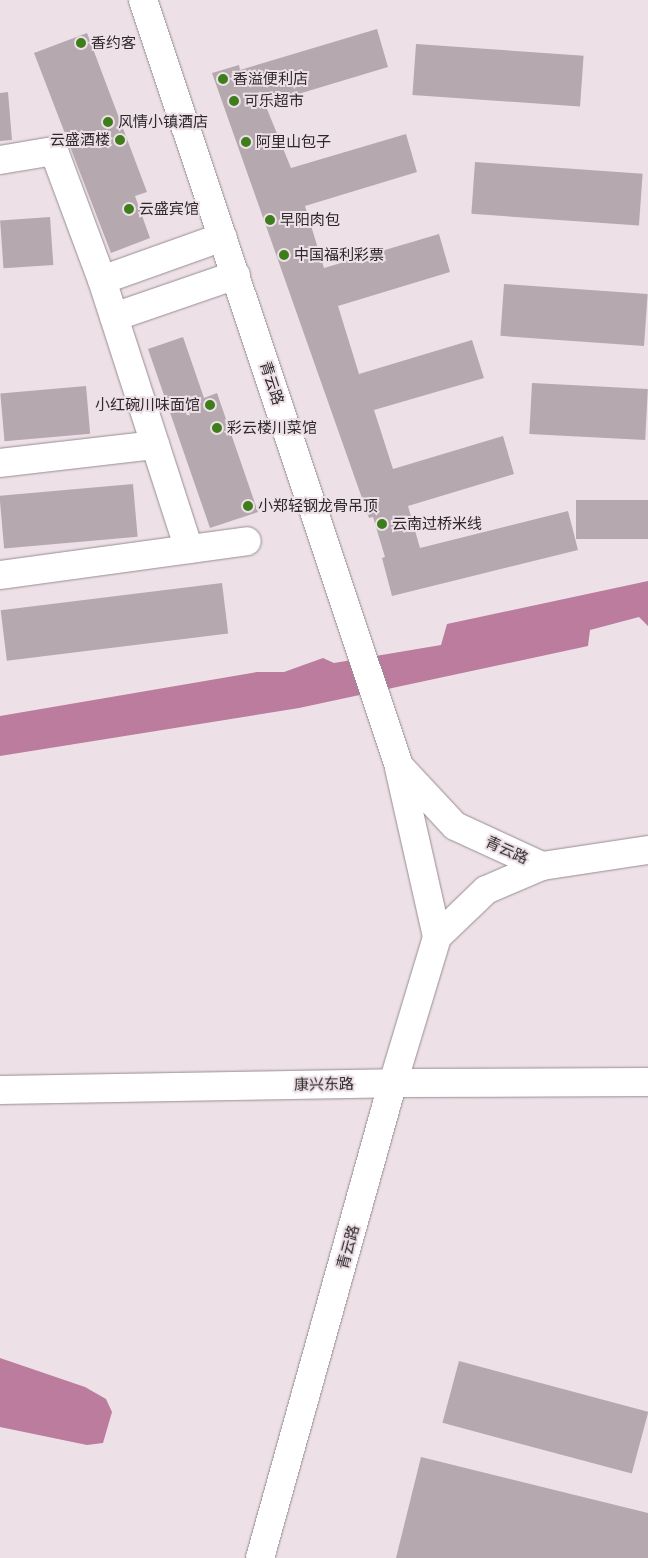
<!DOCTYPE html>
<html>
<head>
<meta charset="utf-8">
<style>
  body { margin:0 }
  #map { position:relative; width:648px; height:1558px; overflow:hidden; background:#ede1e7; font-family:"PT Sans","Noto Sans SC",sans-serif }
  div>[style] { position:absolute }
  .water>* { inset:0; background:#bb7c9d }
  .building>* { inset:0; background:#b5a9af; transform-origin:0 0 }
  .roads { filter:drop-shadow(0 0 1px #978c92) drop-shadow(0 0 1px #978c92) }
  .minor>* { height:28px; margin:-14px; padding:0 14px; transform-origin:14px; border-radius:14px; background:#fff }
  .dots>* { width:14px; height:14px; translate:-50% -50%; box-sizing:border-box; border:2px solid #ede1e7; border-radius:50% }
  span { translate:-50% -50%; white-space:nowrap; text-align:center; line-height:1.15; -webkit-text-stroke:4px #ede1e7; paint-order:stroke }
  .poi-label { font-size:15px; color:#2d282a }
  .left { translate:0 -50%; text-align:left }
  .right { translate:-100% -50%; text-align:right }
  .street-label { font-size:15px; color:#2d282a }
</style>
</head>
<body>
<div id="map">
  <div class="water">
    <div style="clip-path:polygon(648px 581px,648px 626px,639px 617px,590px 630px,588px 646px,299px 708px,0 756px,0 716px,257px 672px,284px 672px,323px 658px,334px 663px,441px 645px,447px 624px)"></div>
    <div style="clip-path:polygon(0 1358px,85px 1387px,106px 1399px,112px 1412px,103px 1443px,87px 1445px,0 1427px)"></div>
  </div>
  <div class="building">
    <div style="clip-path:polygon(377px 29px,388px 67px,265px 104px,291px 168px,406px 134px,417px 172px,305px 206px,324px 268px,439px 234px,450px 272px,338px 306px,359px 374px,472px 340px,484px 378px,374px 410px,393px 469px,503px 436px,514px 474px,408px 506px,420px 548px,568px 511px,578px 550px,392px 596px,382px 558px,385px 557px,373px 517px,369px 518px,212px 73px,239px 65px,240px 70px)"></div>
    <div style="clip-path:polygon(87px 33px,147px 192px,135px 196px,150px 238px,111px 253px,34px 53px)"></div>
    <div style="left:416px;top:44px;width:168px;height:51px;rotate:4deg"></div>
    <div style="clip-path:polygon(8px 92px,12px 140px,0 141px,0 93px)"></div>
    <div style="left:475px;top:162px;width:168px;height:52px;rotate:4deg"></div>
    <div style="left:50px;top:217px;width:48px;height:50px;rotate:86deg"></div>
    <div style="left:504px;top:284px;width:144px;height:52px;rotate:4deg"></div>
    <div style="clip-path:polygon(183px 337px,204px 398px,217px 393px,258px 512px,210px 528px,148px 349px)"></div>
    <div style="left:532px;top:383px;width:116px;height:51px;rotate:3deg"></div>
    <div style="left:86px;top:386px;width:48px;height:86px;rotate:85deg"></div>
    <div style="left:133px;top:484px;width:53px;height:134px;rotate:85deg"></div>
    <div style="left:648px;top:500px;width:39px;height:72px;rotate:90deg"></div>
    <div style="left:222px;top:583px;width:51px;height:223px;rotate:83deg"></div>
    <div style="left:459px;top:1361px;width:196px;height:64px;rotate:15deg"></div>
    <div style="clip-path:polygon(421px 1457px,648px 1513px,648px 1558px,396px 1558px)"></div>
  </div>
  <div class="roads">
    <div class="minor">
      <div style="left:143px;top:0;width:808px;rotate:71.52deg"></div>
      <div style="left:399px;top:766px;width:82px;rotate:47deg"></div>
      <div style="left:455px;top:826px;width:96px;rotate:24.7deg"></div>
      <div style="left:0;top:160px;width:55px;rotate:-9.5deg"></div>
      <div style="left:54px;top:151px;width:138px;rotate:69.6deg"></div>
      <div style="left:102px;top:280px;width:283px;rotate:72.1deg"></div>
      <div style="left:102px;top:280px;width:128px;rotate:-19.6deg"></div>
      <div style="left:114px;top:317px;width:129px;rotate:-19deg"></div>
      <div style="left:0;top:463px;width:156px;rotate:-6.6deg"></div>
      <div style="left:0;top:575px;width:249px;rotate:-7.8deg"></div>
      <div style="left:399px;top:768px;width:173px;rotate:77.3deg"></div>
      <div style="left:0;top:1090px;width:393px;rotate:-1deg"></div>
      <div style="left:393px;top:1083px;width:255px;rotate:-0.2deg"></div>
      <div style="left:260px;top:1558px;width:493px;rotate:-74.4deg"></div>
      <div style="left:393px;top:1083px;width:152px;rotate:-73.2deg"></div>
      <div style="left:437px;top:937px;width:68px;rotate:-43.8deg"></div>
      <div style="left:486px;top:890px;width:61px;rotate:-23.2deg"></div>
      <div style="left:542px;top:866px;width:107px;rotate:-8.6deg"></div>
    </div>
  </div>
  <div class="dots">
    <div style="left:81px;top:43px;background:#3e7d1c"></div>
    <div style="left:223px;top:79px;background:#3e7d1c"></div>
    <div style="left:234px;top:101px;background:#3e7d1c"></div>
    <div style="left:108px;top:122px;background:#3e7d1c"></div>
    <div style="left:120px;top:140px;background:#3e7d1c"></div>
    <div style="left:246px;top:142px;background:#3e7d1c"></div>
    <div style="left:129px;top:209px;background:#3e7d1c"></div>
    <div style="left:270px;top:220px;background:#3e7d1c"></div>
    <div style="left:284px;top:255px;background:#3e7d1c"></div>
    <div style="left:210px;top:405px;background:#3e7d1c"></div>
    <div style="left:217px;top:428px;background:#3e7d1c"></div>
    <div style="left:248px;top:506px;background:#3e7d1c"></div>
    <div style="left:382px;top:524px;background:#3e7d1c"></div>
  </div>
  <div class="poi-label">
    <span class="left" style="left:91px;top:43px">香约客</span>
    <span class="left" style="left:233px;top:79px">香溢便利店</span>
    <span class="left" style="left:244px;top:101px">可乐超市</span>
    <span class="left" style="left:118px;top:122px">风情小镇酒店</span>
    <span class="right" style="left:110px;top:140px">云盛酒楼</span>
    <span class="left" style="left:256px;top:142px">阿里山包子</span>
    <span class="left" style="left:139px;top:209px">云盛宾馆</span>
    <span class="left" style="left:280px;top:220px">早阳肉包</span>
    <span class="left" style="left:294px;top:255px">中国福利彩票</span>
    <span class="right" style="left:200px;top:405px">小红碗川味面馆</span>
    <span class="left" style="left:227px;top:428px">彩云楼川菜馆</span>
    <span class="left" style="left:258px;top:506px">小郑轻钢龙骨吊顶</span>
    <span class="left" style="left:392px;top:524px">云南过桥米线</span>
  </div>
  <div class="street-label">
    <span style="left:272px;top:383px;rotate:72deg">青云路</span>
    <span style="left:507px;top:850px;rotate:24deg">青云路</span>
    <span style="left:324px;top:1084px;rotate:-1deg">康兴东路</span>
    <span style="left:348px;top:1247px;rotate:-75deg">青云路</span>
  </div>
</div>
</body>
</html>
